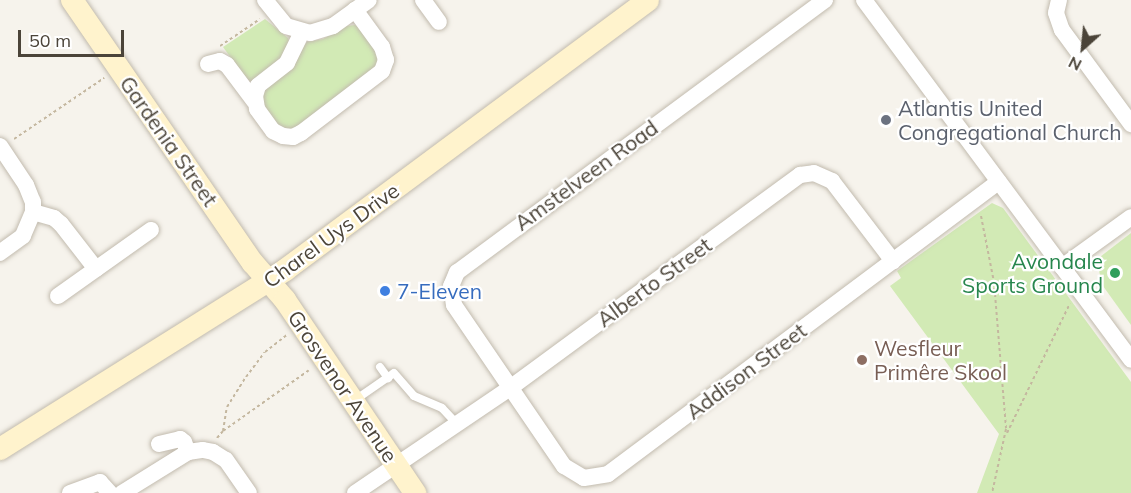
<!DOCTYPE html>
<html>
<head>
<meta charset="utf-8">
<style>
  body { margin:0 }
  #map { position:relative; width:1131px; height:493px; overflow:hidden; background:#f6f3ec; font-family:Mulish,sans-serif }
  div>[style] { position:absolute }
  .green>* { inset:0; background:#d2eab5 }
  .path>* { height:2px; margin-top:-1px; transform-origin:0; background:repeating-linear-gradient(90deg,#c4b79f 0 3px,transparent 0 6px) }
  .roads { filter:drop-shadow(0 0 2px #c2bbae) drop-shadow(0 0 2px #c2bbae) }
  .lane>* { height:8px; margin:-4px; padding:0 4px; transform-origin:4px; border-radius:4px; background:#fff }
  .street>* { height:16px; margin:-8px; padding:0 8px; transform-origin:8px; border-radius:8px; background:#fff }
  .secondary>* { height:22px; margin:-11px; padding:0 11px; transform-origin:11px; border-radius:11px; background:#fff3cd }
  .dots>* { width:16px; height:16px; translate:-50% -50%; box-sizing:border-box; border:3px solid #fff; border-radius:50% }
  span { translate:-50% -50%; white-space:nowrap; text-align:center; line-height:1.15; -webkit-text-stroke:4.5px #fff; paint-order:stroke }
  .worship-label { font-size:21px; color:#5b616d }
  .left { translate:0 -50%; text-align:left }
  .street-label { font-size:21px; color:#4b4439 }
  .leisure-label { font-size:21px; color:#27864d }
  .right { translate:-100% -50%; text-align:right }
  .shop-label { font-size:21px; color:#366cbe }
  .education-label { font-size:21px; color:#785e54 }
  .north { position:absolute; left:1053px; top:18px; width:60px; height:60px; -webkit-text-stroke:4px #fff; paint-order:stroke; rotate:207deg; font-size:16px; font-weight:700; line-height:24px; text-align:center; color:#4b4439 }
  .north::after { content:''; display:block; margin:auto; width:21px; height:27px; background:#4b4439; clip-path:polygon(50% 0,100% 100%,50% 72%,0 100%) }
  .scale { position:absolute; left:18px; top:30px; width:106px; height:27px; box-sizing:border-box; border:3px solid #4b4439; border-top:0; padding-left:8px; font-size:18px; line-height:21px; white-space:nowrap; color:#4b4439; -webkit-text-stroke:4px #fff; paint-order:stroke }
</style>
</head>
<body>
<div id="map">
  <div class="green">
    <div style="clip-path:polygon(265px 19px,288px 38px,290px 45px,288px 52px,253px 81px,247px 80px,223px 47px)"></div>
    <div style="clip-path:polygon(355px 25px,359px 27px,379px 53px,381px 63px,297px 129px,284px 132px,261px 105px,261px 94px,307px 42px,323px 39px,346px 26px)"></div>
    <div style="clip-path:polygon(992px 203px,1003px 208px,1131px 382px,1131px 493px,977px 493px,999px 434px,890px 286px,901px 278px,897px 271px)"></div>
    <div style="clip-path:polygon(1131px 233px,1131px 325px,1103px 286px,1096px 260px)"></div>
  </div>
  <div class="path">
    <div style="left:220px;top:46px;width:48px;rotate:-34deg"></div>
    <div style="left:14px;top:139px;width:109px;rotate:-34.1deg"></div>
    <div style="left:981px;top:216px;width:67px;rotate:78.9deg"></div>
    <div style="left:994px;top:282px;width:147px;rotate:85.3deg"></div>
    <div style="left:1006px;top:429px;width:66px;rotate:102.3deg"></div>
    <div style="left:223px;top:431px;width:105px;rotate:-35.3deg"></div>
    <div style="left:1007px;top:433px;width:144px;rotate:-64.1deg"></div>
    <div style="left:217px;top:438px;width:9px;rotate:-49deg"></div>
    <div style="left:223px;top:431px;width:24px;rotate:-81deg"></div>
    <div style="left:227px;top:407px;width:36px;rotate:-58deg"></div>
    <div style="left:246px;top:377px;width:31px;rotate:-53deg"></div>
    <div style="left:265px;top:352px;width:28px;rotate:-38deg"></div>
  </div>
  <div class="roads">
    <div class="lane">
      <div style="left:380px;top:367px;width:14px;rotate:54deg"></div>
      <div style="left:355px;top:400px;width:47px;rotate:-34.7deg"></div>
      <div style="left:394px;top:373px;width:30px;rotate:49deg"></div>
      <div style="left:414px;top:396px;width:30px;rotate:23deg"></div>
      <div style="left:442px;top:408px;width:22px;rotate:47deg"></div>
    </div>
    <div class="street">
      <div style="left:265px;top:0;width:33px;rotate:51deg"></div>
      <div style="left:286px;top:26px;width:25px;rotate:16deg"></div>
      <div style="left:310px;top:33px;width:24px;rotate:-17deg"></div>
      <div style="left:333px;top:26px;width:44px;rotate:-35.8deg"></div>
      <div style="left:423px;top:0;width:27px;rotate:54deg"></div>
      <div style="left:825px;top:0;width:458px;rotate:143.5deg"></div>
      <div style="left:457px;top:272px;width:15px;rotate:113deg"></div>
      <div style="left:451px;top:286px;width:19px;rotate:81deg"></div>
      <div style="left:454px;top:305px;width:195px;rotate:55.7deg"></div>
      <div style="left:564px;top:466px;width:23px;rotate:31deg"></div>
      <div style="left:584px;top:478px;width:24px;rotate:-9deg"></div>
      <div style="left:608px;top:474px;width:488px;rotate:-36.8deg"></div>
      <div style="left:864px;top:0;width:448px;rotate:53.4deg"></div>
      <div style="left:1059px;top:0;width:13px;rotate:103deg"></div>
      <div style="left:1056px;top:13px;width:18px;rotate:71deg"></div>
      <div style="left:1062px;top:30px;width:117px;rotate:53.7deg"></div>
      <div style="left:302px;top:32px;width:34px;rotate:116deg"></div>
      <div style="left:287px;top:63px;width:37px;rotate:142deg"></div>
      <div style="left:258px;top:86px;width:10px;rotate:107deg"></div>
      <div style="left:255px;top:96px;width:13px;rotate:81deg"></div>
      <div style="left:257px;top:109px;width:27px;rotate:54deg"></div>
      <div style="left:273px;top:131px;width:11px;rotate:27deg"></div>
      <div style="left:283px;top:136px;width:10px;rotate:6deg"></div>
      <div style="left:293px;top:137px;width:9px;rotate:-27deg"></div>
      <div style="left:301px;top:133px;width:102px;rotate:-37.4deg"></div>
      <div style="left:382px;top:71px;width:12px;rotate:-70deg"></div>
      <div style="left:386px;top:60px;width:14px;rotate:-107deg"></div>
      <div style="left:382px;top:47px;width:46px;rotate:-126.1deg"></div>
      <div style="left:208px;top:64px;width:12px;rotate:-14deg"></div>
      <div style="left:220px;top:61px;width:8px;rotate:30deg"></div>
      <div style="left:227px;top:65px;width:45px;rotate:53.1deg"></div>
      <div style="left:0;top:146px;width:47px;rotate:56.3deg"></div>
      <div style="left:26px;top:185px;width:18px;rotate:68deg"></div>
      <div style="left:33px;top:202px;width:10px;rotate:90deg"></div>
      <div style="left:33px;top:212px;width:26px;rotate:113deg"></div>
      <div style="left:23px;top:236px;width:29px;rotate:144deg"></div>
      <div style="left:33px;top:212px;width:22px;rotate:16deg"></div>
      <div style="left:54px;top:218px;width:9px;rotate:41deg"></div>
      <div style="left:61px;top:224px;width:57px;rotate:52.1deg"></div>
      <div style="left:1062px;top:267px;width:85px;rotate:-35.9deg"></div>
      <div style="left:58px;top:296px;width:114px;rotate:-35.4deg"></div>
      <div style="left:159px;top:444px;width:22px;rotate:-13deg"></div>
      <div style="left:180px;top:439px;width:5px;rotate:37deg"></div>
      <div style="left:184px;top:442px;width:11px;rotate:68deg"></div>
      <div style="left:70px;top:493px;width:32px;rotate:-20deg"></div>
      <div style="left:100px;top:482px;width:15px;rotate:48deg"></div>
      <div style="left:122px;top:493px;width:78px;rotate:-31.8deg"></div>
      <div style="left:188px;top:452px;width:15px;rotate:-8deg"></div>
      <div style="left:203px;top:450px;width:10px;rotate:11deg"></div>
      <div style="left:213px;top:452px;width:15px;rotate:32deg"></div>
      <div style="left:226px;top:460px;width:40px;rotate:55.1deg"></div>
      <div style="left:355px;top:493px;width:187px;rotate:-34.1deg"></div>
      <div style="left:510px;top:388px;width:360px;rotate:-36.3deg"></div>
      <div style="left:800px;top:175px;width:14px;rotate:-8deg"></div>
      <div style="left:814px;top:173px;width:20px;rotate:24deg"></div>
      <div style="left:832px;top:181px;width:101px;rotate:52.7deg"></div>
    </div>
    <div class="secondary">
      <div style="left:72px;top:0;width:319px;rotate:55.5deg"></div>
      <div style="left:253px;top:263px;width:49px;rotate:49.1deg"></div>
      <div style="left:285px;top:300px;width:233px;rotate:56deg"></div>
      <div style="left:0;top:449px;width:337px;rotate:-32.1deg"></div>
      <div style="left:285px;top:270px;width:452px;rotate:-36.6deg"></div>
    </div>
  </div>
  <div class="dots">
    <div style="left:886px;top:120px;background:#6b7280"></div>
    <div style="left:1115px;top:273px;background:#2e9e5b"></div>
    <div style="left:385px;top:291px;background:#3f7fe0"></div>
    <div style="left:862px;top:360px;background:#8d6e63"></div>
  </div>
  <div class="worship-label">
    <span class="left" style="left:898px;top:120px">Atlantis United<br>Congregational Church</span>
  </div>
  <div class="street-label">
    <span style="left:169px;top:141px;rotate:55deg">Gardenia Street</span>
    <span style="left:586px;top:175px;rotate:-36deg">Amstelveen Road</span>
    <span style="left:331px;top:235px;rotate:-36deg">Charel Uys Drive</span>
    <span style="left:654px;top:282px;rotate:-36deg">Alberto Street</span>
    <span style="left:746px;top:371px;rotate:-37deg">Addison Street</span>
    <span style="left:343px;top:386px;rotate:56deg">Grosvenor Avenue</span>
  </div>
  <div class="leisure-label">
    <span class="right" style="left:1103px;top:273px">Avondale<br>Sports Ground</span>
  </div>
  <div class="shop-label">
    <span class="left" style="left:397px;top:291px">7-Eleven</span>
  </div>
  <div class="education-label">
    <span class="left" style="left:874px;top:360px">Wesfleur<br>Primêre Skool</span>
  </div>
  <div class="north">N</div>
  <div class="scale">50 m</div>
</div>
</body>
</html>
